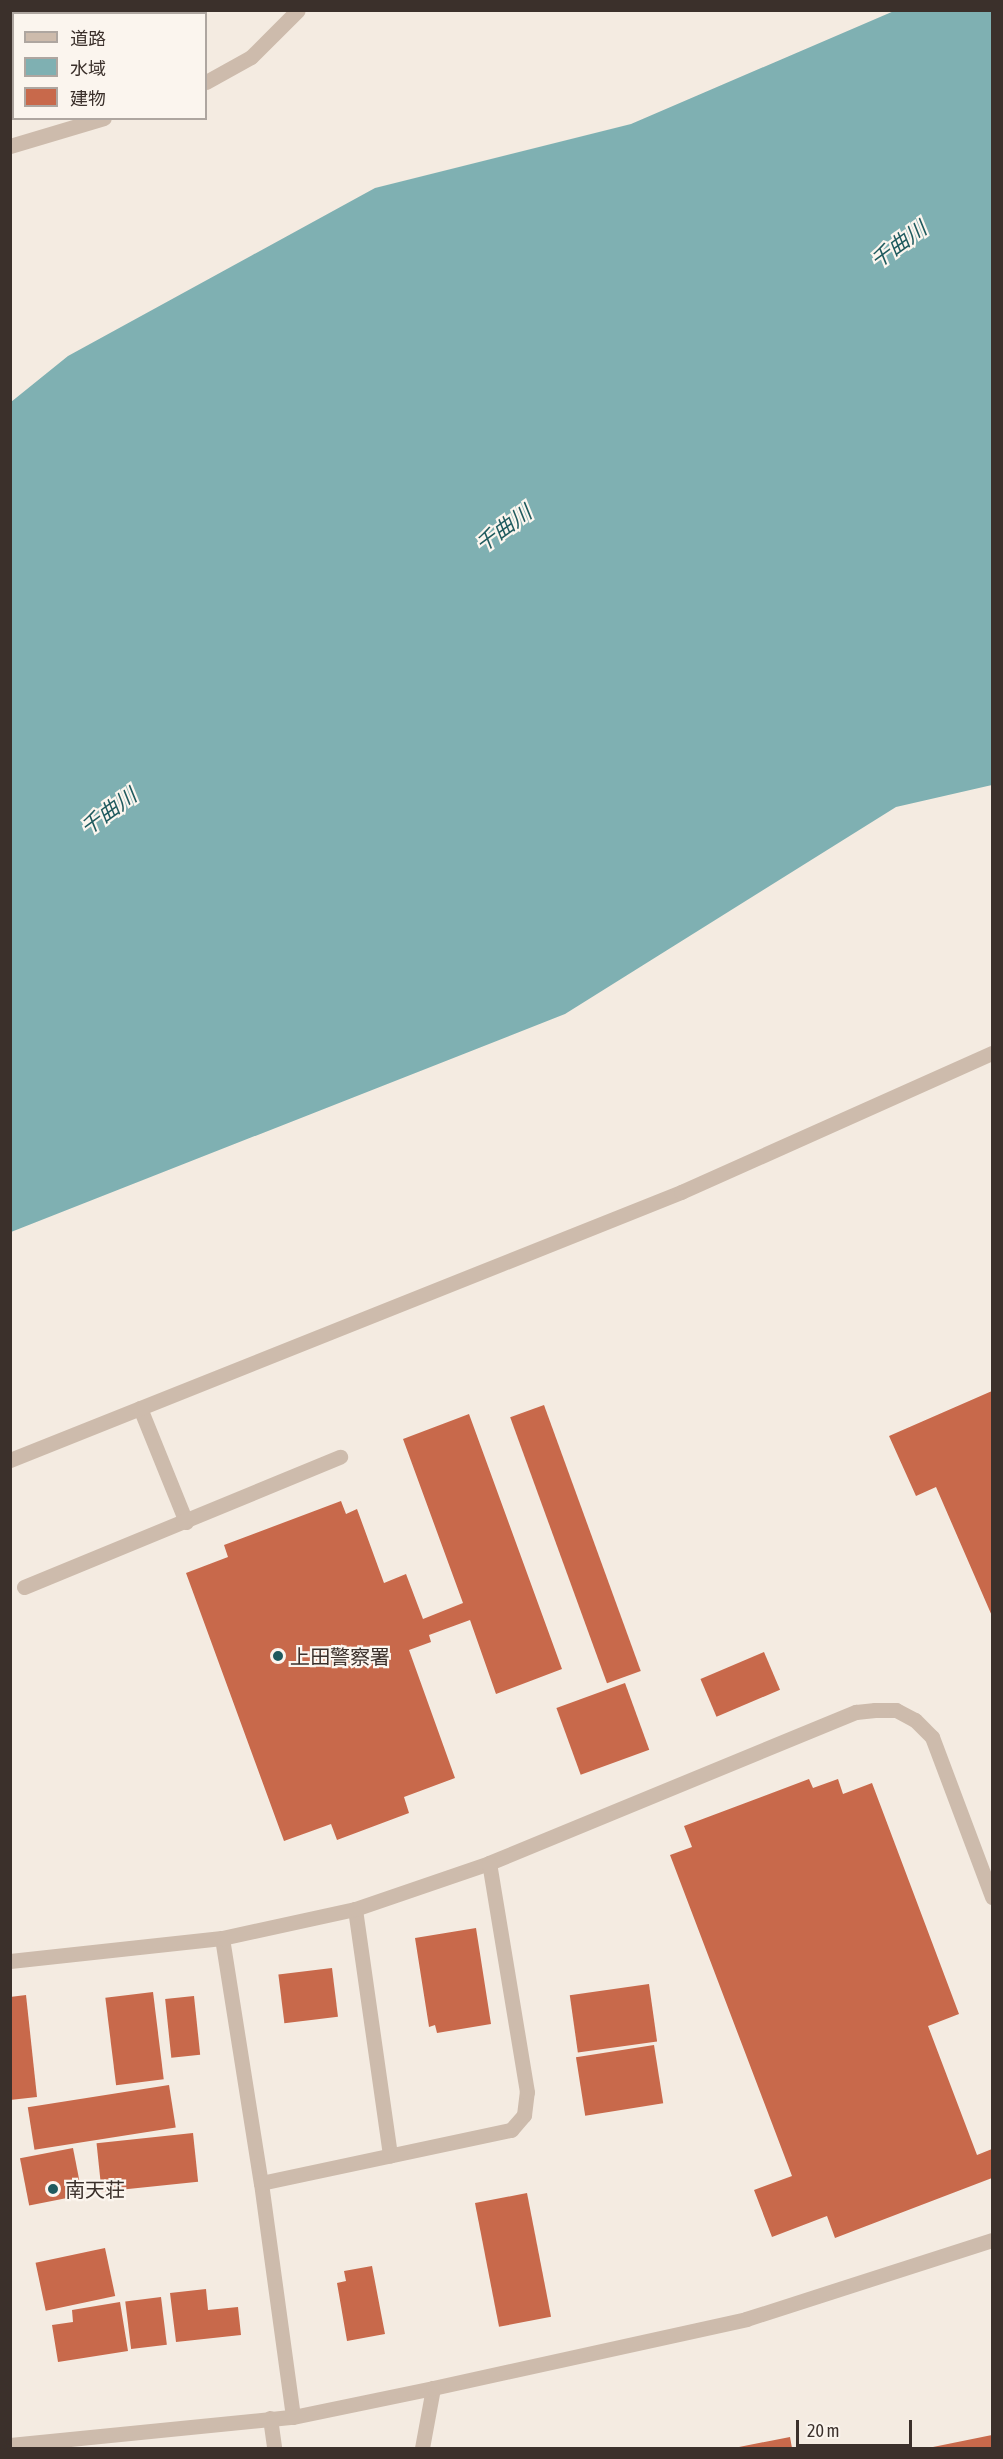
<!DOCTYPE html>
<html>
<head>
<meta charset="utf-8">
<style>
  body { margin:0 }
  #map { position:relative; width:1003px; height:2459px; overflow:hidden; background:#f4ebe1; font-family:"Asap Condensed","Noto Sans JP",sans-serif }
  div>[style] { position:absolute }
  .water>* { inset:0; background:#7fb0b2 }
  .building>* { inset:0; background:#c8694b; transform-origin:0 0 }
  .service>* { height:15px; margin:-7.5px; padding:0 7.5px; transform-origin:7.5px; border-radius:7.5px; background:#cdbbac }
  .minor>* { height:15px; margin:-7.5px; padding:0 7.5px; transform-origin:7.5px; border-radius:7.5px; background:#cdbbac }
  .tertiary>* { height:15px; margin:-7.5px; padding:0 7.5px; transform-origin:7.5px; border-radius:7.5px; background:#cdbbac }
  .dots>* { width:16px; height:16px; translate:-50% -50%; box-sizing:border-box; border:3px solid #fbf5ee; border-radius:50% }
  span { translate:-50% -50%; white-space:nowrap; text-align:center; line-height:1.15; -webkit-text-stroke:4.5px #fbf5ee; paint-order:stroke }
  .poi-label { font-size:20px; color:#3b302b }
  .left { translate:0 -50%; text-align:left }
  .water-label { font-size:21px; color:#1f5a5e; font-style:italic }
  .frame { position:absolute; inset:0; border:12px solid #3b302b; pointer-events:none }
  .legend { position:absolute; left:12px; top:12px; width:195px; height:108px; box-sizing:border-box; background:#fbf5ee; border:2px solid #aea6a0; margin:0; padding:8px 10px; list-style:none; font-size:18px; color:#3b302b }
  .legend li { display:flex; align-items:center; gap:12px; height:30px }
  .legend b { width:30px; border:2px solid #aea6a0 }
  .scale { position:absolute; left:796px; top:2420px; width:116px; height:27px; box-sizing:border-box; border:3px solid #3b302b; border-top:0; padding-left:8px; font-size:18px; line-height:21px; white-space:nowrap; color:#3b302b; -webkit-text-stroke:4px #fbf5ee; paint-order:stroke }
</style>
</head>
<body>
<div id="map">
  <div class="water">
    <div style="clip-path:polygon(894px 11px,992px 11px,992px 785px,896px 807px,565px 1014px,11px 1232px,11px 402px,68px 356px,375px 188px,631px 124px)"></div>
  </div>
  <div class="building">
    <div style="clip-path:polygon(992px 1391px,992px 1616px,936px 1487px,916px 1496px,889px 1436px)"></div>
    <div style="left:544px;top:1405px;width:283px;height:36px;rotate:70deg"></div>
    <div style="clip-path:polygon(469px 1414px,562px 1669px,496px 1694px,470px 1620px,429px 1635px,431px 1642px,409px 1650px,455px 1778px,404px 1797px,409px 1813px,337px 1840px,331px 1824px,284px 1841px,186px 1573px,228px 1557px,224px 1545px,341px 1501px,346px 1514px,357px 1509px,384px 1583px,406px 1574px,423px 1619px,463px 1603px,403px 1439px)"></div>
    <div style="left:764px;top:1652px;width:41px;height:69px;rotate:67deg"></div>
    <div style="left:625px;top:1683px;width:71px;height:73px;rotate:70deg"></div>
    <div style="clip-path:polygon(809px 1779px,813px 1788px,838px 1779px,843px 1794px,872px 1783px,959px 2014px,928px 2026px,977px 2155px,992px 2149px,992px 2178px,835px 2238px,827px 2216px,772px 2237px,754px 2190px,792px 2176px,670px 1855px,692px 1847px,684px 1826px)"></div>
    <div style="clip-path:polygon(476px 1928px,491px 2024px,437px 2033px,435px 2025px,429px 2027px,415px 1938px)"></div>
    <div style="left:332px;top:1968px;width:49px;height:54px;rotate:83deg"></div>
    <div style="left:649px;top:1984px;width:58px;height:80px;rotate:82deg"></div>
    <div style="left:153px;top:1992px;width:88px;height:48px;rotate:83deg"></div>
    <div style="clip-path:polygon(26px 1995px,37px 2097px,10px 2100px,10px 1997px)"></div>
    <div style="left:194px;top:1996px;width:59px;height:29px;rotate:84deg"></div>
    <div style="left:654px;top:2045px;width:59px;height:79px;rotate:81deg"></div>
    <div style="left:169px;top:2085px;width:43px;height:143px;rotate:81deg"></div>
    <div style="left:193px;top:2133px;width:49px;height:97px;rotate:84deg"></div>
    <div style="left:73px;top:2148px;width:48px;height:54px;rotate:79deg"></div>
    <div style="left:527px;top:2193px;width:126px;height:53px;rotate:79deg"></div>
    <div style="left:105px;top:2248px;width:49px;height:71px;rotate:78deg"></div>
    <div style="clip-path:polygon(372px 2266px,385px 2334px,347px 2341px,337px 2283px,346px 2281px,344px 2271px)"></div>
    <div style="clip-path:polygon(206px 2289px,208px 2310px,238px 2307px,241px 2335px,176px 2342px,170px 2293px)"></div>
    <div style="left:161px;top:2297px;width:48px;height:36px;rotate:83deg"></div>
    <div style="clip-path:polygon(120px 2302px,128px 2351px,58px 2362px,52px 2325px,73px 2322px,72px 2310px)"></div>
    <div style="clip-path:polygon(992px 2435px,992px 2448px,933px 2448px,933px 2447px)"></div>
    <div style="clip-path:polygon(790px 2437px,792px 2448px,739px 2448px,739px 2447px)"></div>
  </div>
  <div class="service">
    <div style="left:140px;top:1408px;width:123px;rotate:68deg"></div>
    <div style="left:24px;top:1587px;width:342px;rotate:-22.4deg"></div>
    <div style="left:270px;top:2418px;width:30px;rotate:82deg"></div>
    <div style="left:422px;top:2448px;width:61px;rotate:-79.6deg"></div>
  </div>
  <div class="minor">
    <div style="left:206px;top:82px;width:51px;rotate:-29.1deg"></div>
    <div style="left:251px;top:57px;width:66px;rotate:-45deg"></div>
    <div style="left:10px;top:146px;width:98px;rotate:-16.6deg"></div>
    <div style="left:355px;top:1909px;width:249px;rotate:81.9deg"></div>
  </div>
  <div class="tertiary">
    <div style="left:10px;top:1460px;width:723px;rotate:-21.77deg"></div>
    <div style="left:681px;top:1192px;width:341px;rotate:-24.1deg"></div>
    <div style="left:222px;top:1938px;width:248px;rotate:81deg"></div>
    <div style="left:261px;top:2183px;width:236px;rotate:82.2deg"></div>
    <div style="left:10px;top:1961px;width:213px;rotate:-6.2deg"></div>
    <div style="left:222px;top:1938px;width:136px;rotate:-12.3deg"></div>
    <div style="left:355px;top:1909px;width:142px;rotate:-18.9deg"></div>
    <div style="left:489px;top:1863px;width:397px;rotate:-22.4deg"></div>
    <div style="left:856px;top:1712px;width:19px;rotate:-6deg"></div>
    <div style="left:875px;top:1710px;width:21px"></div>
    <div style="left:896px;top:1710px;width:21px;rotate:28deg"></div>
    <div style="left:915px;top:1720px;width:24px;rotate:45deg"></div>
    <div style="left:932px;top:1737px;width:171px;rotate:69.4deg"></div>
    <div style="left:261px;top:2183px;width:256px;rotate:-12deg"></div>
    <div style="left:511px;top:2130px;width:20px;rotate:-49deg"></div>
    <div style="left:524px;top:2115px;width:23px;rotate:-83deg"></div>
    <div style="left:527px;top:2092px;width:232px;rotate:-99.4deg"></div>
    <div style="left:10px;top:2445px;width:284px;rotate:-5.7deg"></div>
    <div style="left:293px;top:2417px;width:143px;rotate:-11.7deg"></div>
    <div style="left:433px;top:2388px;width:321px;rotate:-12.4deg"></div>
    <div style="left:746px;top:2319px;width:258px;rotate:-17.8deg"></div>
  </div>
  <div class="dots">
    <div style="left:278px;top:1656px;background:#1f5a5e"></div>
    <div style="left:53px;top:2189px;background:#1f5a5e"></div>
  </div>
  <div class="poi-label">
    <span class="left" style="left:290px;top:1656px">上田警察署</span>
    <span class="left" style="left:65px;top:2189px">南天荘</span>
  </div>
  <div class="water-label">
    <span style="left:898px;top:244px;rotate:-36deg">千曲川</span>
    <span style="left:503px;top:528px;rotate:-36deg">千曲川</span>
    <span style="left:108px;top:811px;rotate:-36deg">千曲川</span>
  </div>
  <div class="frame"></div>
  <ul class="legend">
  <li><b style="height:8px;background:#cdbbac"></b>道路</li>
  <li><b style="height:16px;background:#7fb0b2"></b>水域</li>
  <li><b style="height:16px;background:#c8694b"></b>建物</li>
  </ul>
  <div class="scale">20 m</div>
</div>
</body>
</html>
